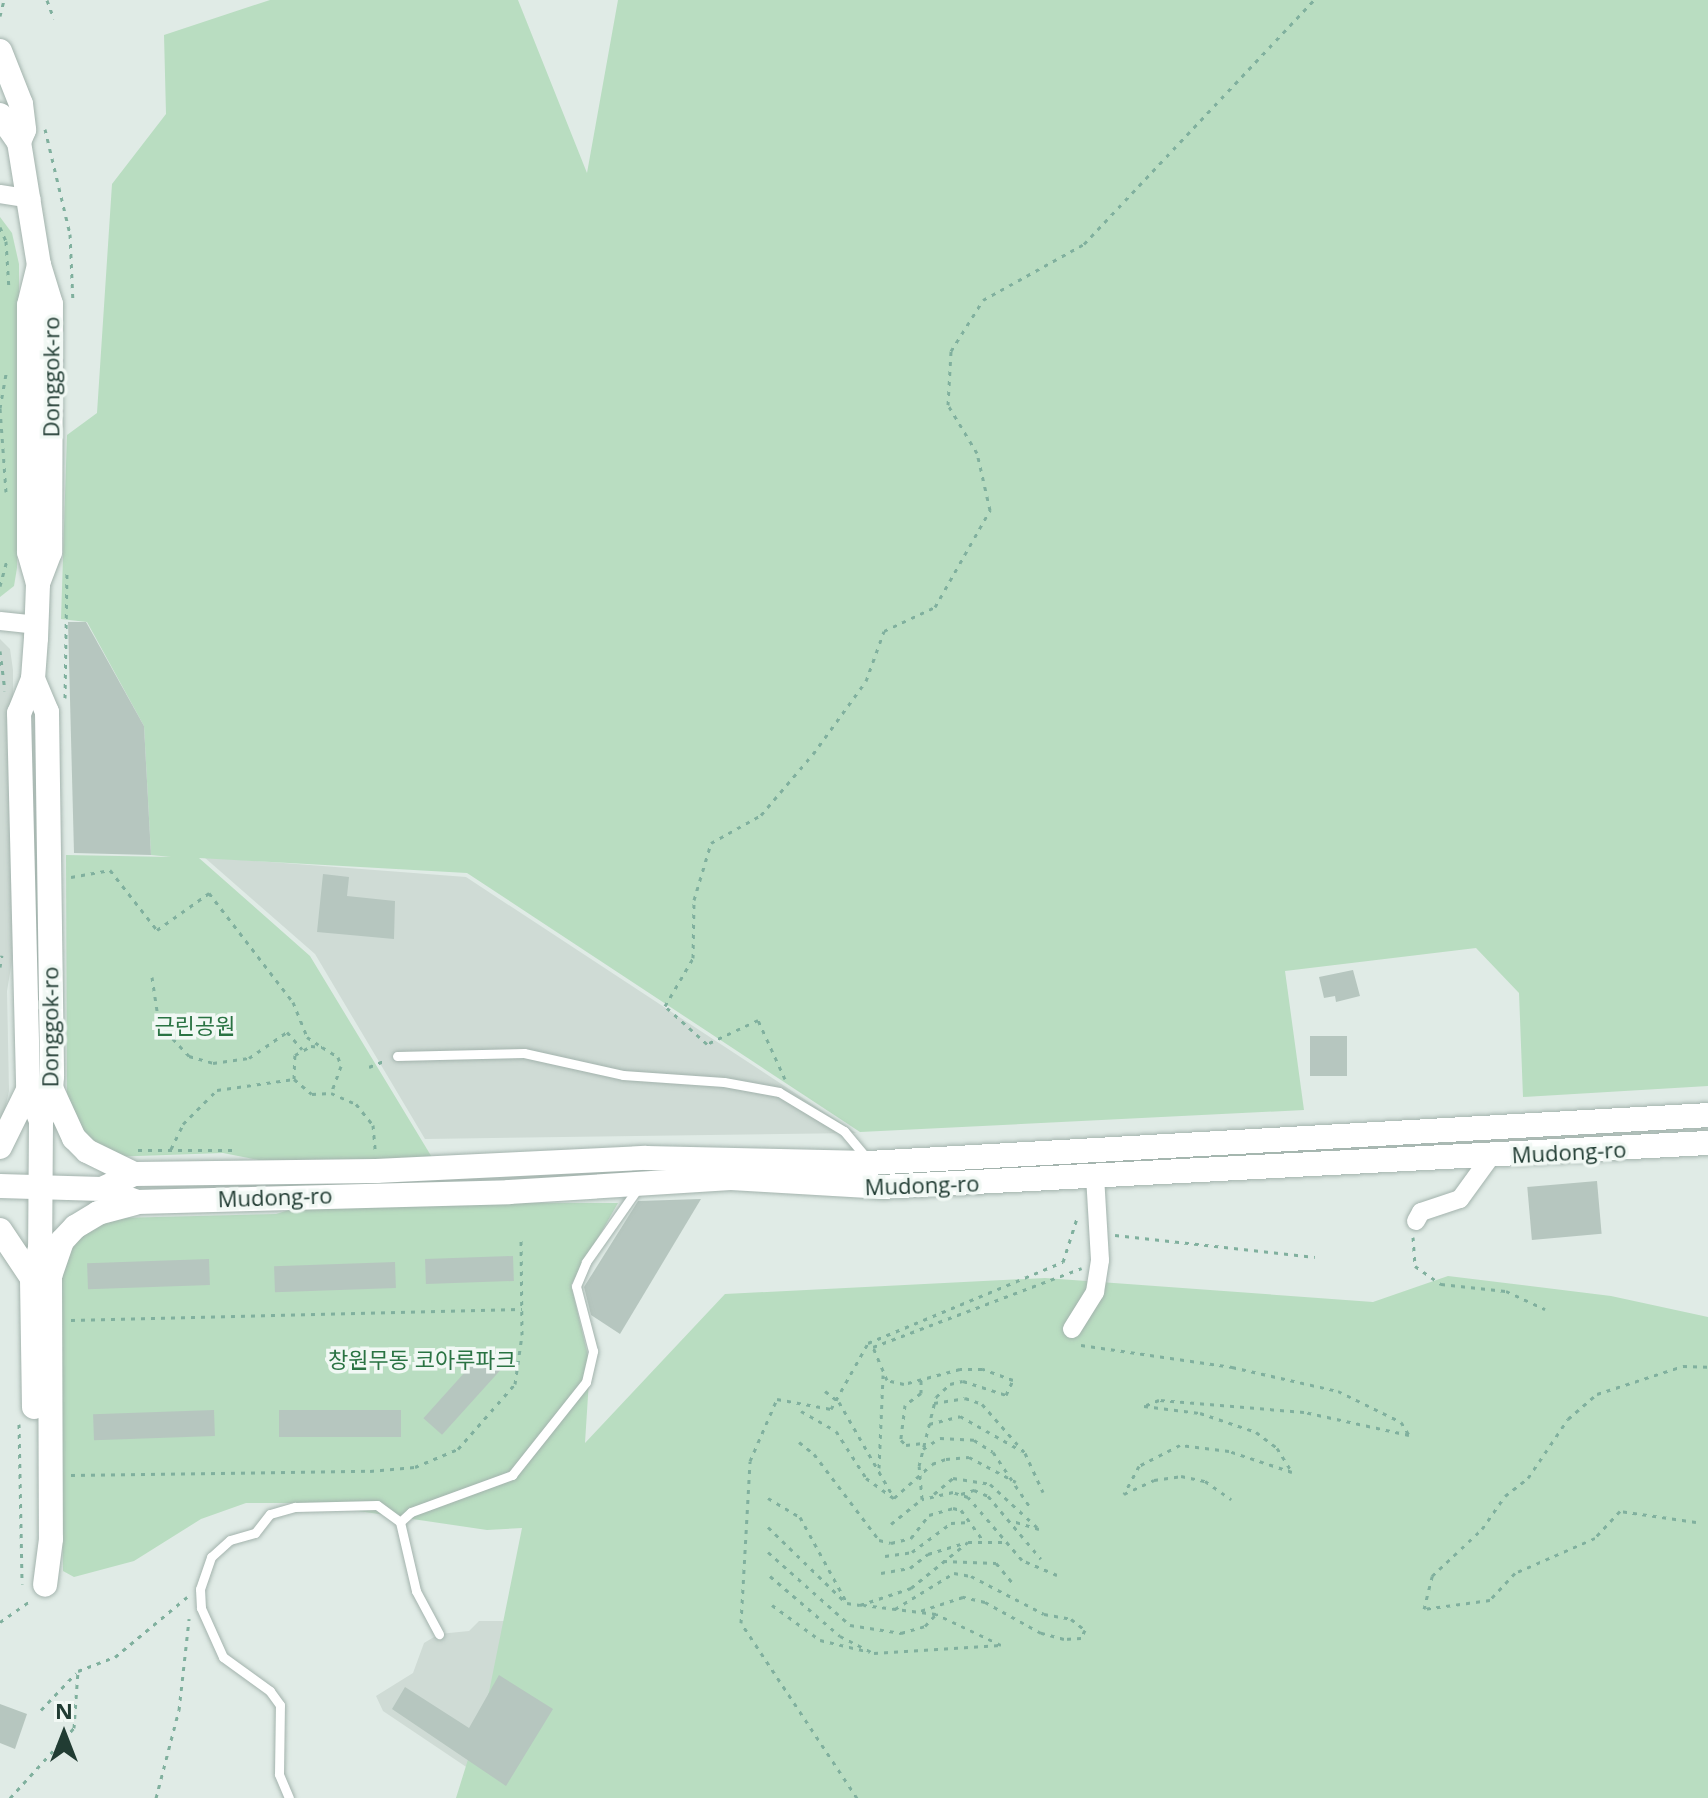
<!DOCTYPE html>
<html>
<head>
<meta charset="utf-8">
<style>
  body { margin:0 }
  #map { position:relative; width:1708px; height:1798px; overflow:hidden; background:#e0ebe6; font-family:"Open Sans","Noto Sans KR",sans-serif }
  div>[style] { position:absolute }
  .built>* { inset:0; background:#cfdbd5 }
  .green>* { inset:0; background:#b9ddc1 }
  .building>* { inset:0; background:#b6c6bf; transform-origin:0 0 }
  .path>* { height:3px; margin-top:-1.5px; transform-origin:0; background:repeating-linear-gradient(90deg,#80b09e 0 4px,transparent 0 10px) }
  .roads { filter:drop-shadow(0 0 2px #a3b3ad) drop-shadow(0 0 2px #a3b3ad) }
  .service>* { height:9px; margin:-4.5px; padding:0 4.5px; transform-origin:4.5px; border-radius:4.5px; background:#fff }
  .minor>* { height:18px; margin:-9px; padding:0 9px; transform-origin:9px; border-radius:9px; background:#fff }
  .secondary>* { height:24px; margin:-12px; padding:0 12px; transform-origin:12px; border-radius:12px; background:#fff }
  span { translate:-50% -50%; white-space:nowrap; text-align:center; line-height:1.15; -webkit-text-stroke:7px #f1f8f4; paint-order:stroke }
  .street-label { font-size:22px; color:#213c33 }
  .park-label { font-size:22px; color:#2a7343 }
  .north { position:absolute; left:24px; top:1694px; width:80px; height:80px; -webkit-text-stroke:6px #f1f8f4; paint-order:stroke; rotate:0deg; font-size:22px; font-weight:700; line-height:32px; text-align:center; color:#213c33 }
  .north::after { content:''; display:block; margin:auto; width:28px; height:36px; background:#213c33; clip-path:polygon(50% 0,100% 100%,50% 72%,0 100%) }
</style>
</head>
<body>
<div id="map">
  <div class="built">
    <div style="clip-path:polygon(0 639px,10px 649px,13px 670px,13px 955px,7px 991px,9px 1091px,0 1131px)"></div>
    <div style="clip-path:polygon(204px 857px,466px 877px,856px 1133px,425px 1139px,315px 954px)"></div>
    <div style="clip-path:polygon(479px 1621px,512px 1621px,508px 1795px,383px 1711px,376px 1696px,413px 1673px,424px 1643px,439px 1634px,469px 1631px)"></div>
  </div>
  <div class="green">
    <div style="clip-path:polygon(270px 0,518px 0,587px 173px,618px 0,1708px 0,1708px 1086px,1523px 1097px,1519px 993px,1476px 948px,1285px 971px,1304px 1110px,860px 1132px,467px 873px,199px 858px,310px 956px,433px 1159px,269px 1162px,223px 1153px,109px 1157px,85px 1142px,67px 1110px,66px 855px,171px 857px,151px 855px,144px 726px,87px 622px,61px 619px,67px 435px,97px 413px,112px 184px,166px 114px,164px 35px)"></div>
    <div style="clip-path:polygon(0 217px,12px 233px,19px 264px,19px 361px,17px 568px,14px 586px,0 597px)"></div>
    <div style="clip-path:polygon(315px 1202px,618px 1203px,571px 1285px,590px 1364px,585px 1443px,725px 1294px,1045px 1278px,1373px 1302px,1448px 1276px,1611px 1296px,1708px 1317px,1708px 1798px,456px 1798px,489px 1692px,522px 1528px,487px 1530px,304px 1503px,246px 1503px,201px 1519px,134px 1561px,74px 1577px,63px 1571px,58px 1268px,69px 1245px,93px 1225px,118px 1218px,276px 1214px)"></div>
  </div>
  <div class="building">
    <div style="clip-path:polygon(68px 622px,86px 622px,144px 726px,151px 855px,74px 853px)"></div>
    <div style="clip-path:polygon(323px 874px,349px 877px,347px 896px,395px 901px,394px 939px,317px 932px)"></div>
    <div style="clip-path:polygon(1353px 970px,1360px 996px,1336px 1002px,1335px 996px,1324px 998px,1319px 977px)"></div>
    <div style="left:1310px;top:1036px;width:37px;height:40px"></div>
    <div style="left:1597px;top:1181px;width:53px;height:70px;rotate:85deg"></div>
    <div style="clip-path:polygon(701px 1199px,620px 1334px,591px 1315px,584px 1287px,638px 1201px)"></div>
    <div style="left:513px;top:1256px;width:25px;height:88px;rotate:88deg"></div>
    <div style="left:209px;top:1259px;width:26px;height:122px;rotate:88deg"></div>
    <div style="left:395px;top:1262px;width:26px;height:121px;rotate:88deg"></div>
    <div style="left:483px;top:1352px;width:25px;height:89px;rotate:42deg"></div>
    <div style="left:214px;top:1410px;width:26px;height:121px;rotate:88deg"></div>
    <div style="left:401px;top:1410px;width:27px;height:122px;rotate:90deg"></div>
    <div style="clip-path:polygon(499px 1675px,553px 1709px,506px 1786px,392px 1709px,405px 1687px,469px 1728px)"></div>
    <div style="clip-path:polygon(0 1704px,27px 1714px,15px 1749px,0 1743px)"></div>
  </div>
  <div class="path">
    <div style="left:47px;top:0;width:20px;rotate:70deg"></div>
    <div style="left:0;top:16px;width:16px;rotate:-76deg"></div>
    <div style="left:45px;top:129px;width:108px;rotate:76.6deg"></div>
    <div style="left:70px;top:234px;width:68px;rotate:87.5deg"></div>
    <div style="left:0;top:227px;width:15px;rotate:67deg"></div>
    <div style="left:6px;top:241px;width:49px;rotate:86.5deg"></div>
    <div style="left:6px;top:492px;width:84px;rotate:-94.1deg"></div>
    <div style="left:0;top:408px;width:36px;rotate:-80deg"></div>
    <div style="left:0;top:586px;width:27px;rotate:-75deg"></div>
    <div style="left:0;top:651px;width:40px;rotate:82.9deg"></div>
    <div style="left:65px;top:698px;width:129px;rotate:-89.1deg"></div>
    <div style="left:71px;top:877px;width:40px;rotate:-10deg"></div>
    <div style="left:110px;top:870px;width:76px;rotate:51.9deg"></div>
    <div style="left:157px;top:930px;width:64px;rotate:-35.4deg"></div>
    <div style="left:209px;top:893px;width:138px;rotate:52.4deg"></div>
    <div style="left:293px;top:1002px;width:38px;rotate:68deg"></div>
    <div style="left:307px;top:1037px;width:18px;rotate:34deg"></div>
    <div style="left:0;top:967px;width:12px;rotate:-81deg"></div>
    <div style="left:152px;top:977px;width:48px;rotate:81.5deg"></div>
    <div style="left:159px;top:1024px;width:44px;rotate:46.8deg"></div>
    <div style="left:189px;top:1056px;width:25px;rotate:16deg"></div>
    <div style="left:213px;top:1063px;width:36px;rotate:-8deg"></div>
    <div style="left:249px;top:1058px;width:46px;rotate:-34.4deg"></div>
    <div style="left:287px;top:1032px;width:23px;rotate:49deg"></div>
    <div style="left:369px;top:1067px;width:18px;rotate:-22deg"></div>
    <div style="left:294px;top:1079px;width:24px;rotate:-88deg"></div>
    <div style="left:295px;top:1055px;width:18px;rotate:-29deg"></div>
    <div style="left:311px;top:1046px;width:11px;rotate:5deg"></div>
    <div style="left:322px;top:1047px;width:19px;rotate:32deg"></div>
    <div style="left:338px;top:1057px;width:9px;rotate:72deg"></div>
    <div style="left:341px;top:1066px;width:29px;rotate:110deg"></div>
    <div style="left:785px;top:1079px;width:65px;rotate:-114.6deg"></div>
    <div style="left:758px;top:1020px;width:56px;rotate:154.8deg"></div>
    <div style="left:707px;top:1044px;width:57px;rotate:-137.9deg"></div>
    <div style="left:665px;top:1006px;width:56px;rotate:-59.7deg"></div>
    <div style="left:693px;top:958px;width:58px;rotate:-89deg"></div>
    <div style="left:694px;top:900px;width:59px;rotate:-73.4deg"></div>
    <div style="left:711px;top:843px;width:57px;rotate:-29.2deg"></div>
    <div style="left:761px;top:815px;width:80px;rotate:-49.6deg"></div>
    <div style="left:813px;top:754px;width:90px;rotate:-54deg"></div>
    <div style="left:866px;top:681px;width:53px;rotate:-70.2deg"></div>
    <div style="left:884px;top:631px;width:56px;rotate:-25.2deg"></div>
    <div style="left:935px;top:607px;width:112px;rotate:-60.4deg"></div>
    <div style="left:990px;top:510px;width:58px;rotate:-102.8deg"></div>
    <div style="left:977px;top:453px;width:56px;rotate:-121.1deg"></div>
    <div style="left:948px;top:405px;width:54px;rotate:-86.8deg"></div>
    <div style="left:951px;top:351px;width:60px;rotate:-57.9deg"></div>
    <div style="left:983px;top:300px;width:115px;rotate:-29deg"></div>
    <div style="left:1084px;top:244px;width:335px;rotate:-46.7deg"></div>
    <div style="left:171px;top:1149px;width:28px;rotate:-64deg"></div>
    <div style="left:183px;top:1124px;width:48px;rotate:-45deg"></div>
    <div style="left:217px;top:1090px;width:78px;rotate:-8.1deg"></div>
    <div style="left:294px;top:1079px;width:23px;rotate:40deg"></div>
    <div style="left:312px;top:1094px;width:19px;rotate:-3deg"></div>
    <div style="left:331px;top:1093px;width:27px;rotate:24deg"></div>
    <div style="left:356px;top:1104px;width:27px;rotate:51deg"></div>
    <div style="left:373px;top:1125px;width:25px;rotate:85deg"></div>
    <div style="left:138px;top:1150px;width:100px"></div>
    <div style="left:1115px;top:1235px;width:201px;rotate:6.3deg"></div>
    <div style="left:1413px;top:1237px;width:29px;rotate:86deg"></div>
    <div style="left:1415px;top:1266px;width:32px;rotate:35deg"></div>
    <div style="left:1441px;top:1284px;width:65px;rotate:6.1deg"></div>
    <div style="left:1506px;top:1291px;width:43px;rotate:24.8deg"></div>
    <div style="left:71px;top:1320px;width:451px;rotate:-1.4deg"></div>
    <div style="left:1081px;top:1345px;width:153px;rotate:8.3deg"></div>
    <div style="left:1232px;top:1367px;width:109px;rotate:12.8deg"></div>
    <div style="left:1338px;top:1391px;width:70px;rotate:26.2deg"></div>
    <div style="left:1401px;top:1422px;width:15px;rotate:58deg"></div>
    <div style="left:1409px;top:1435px;width:107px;rotate:-167.6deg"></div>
    <div style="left:1304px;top:1412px;width:145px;rotate:-175.3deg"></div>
    <div style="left:1159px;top:1400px;width:16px;rotate:158deg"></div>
    <div style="left:1144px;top:1406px;width:56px;rotate:7.1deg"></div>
    <div style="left:1200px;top:1413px;width:59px;rotate:18.7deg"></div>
    <div style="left:1256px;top:1432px;width:26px;rotate:37deg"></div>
    <div style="left:1277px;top:1448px;width:28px;rotate:58deg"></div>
    <div style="left:1292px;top:1472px;width:66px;rotate:-161.6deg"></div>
    <div style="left:1229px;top:1451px;width:49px;rotate:-173deg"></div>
    <div style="left:1180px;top:1445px;width:46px;rotate:152.9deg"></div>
    <div style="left:1139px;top:1466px;width:32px;rotate:118deg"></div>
    <div style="left:1124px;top:1494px;width:33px;rotate:-25deg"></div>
    <div style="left:1154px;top:1480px;width:27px;rotate:-8deg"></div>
    <div style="left:1181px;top:1476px;width:25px;rotate:12deg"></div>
    <div style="left:1205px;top:1481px;width:32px;rotate:35deg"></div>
    <div style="left:921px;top:1380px;width:13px;rotate:90deg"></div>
    <div style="left:921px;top:1393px;width:20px;rotate:143deg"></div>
    <div style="left:905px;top:1405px;width:35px;rotate:97deg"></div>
    <div style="left:901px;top:1440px;width:7px;rotate:45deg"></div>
    <div style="left:906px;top:1445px;width:17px;rotate:-7deg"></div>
    <div style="left:825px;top:1391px;width:18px;rotate:38deg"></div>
    <div style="left:839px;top:1402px;width:111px;rotate:60.2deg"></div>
    <div style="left:934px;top:1403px;width:31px;rotate:-9deg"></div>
    <div style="left:965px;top:1398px;width:18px;rotate:19deg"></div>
    <div style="left:982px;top:1404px;width:65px;rotate:48.7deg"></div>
    <div style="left:1025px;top:1453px;width:43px;rotate:65.2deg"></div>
    <div style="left:801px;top:1411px;width:40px;rotate:29.7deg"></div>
    <div style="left:836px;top:1431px;width:56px;rotate:57.4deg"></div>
    <div style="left:866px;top:1478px;width:34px;rotate:36deg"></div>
    <div style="left:894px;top:1498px;width:51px;rotate:-41.8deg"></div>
    <div style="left:932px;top:1464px;width:15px;rotate:-20deg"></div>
    <div style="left:946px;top:1459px;width:23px;rotate:-5deg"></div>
    <div style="left:969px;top:1457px;width:53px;rotate:28deg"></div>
    <div style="left:19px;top:1424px;width:160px;rotate:88.9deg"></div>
    <div style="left:929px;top:1424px;width:32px;rotate:-14deg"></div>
    <div style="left:960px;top:1416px;width:71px;rotate:29.4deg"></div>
    <div style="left:799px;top:1442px;width:19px;rotate:39deg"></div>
    <div style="left:814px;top:1454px;width:108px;rotate:52.9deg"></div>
    <div style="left:879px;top:1540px;width:12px;rotate:14deg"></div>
    <div style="left:891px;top:1543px;width:21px;rotate:-14deg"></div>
    <div style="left:911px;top:1538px;width:29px;rotate:-52deg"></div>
    <div style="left:929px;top:1515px;width:25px;rotate:-16deg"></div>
    <div style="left:953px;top:1508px;width:8px;rotate:14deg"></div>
    <div style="left:961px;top:1510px;width:39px;rotate:54deg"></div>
    <div style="left:923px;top:1449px;width:20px;rotate:-33deg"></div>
    <div style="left:940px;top:1438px;width:34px;rotate:3deg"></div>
    <div style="left:974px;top:1440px;width:22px;rotate:32deg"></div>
    <div style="left:993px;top:1452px;width:66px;rotate:56.1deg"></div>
    <div style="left:879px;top:1468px;width:93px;rotate:-87.5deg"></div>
    <div style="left:71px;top:1475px;width:299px;rotate:-0.8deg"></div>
    <div style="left:370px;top:1471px;width:45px;rotate:-5.1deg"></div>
    <div style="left:415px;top:1467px;width:47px;rotate:-22.7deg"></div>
    <div style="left:458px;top:1449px;width:86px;rotate:-48.8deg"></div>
    <div style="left:515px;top:1384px;width:49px;rotate:-81.9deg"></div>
    <div style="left:522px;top:1335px;width:98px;rotate:-90.6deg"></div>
    <div style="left:934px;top:1494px;width:25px;rotate:-40deg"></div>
    <div style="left:953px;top:1478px;width:37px;rotate:9deg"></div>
    <div style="left:990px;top:1484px;width:67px;rotate:42.6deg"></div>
    <div style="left:1039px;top:1529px;width:27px;rotate:-163deg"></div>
    <div style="left:961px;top:1494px;width:14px;rotate:-17deg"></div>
    <div style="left:974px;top:1490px;width:15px;rotate:23deg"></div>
    <div style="left:988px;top:1496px;width:82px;rotate:49.9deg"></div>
    <div style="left:768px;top:1498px;width:37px;rotate:31deg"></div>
    <div style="left:800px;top:1517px;width:98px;rotate:61.3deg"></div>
    <div style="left:847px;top:1603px;width:13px;rotate:9deg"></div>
    <div style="left:860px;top:1605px;width:54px;rotate:-18.4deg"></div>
    <div style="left:911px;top:1588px;width:73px;rotate:-38.9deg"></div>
    <div style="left:968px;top:1542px;width:37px"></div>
    <div style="left:1696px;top:1522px;width:77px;rotate:-171.8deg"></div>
    <div style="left:1620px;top:1511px;width:37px;rotate:133deg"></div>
    <div style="left:1595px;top:1538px;width:87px;rotate:156.4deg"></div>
    <div style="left:1515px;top:1573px;width:37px;rotate:133deg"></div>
    <div style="left:1490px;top:1600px;width:67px;rotate:172.2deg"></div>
    <div style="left:1424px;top:1609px;width:34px;rotate:-76deg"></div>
    <div style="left:1432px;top:1576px;width:69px;rotate:-43.2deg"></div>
    <div style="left:1482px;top:1529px;width:40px;rotate:-55.1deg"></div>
    <div style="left:1505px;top:1496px;width:29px;rotate:-38deg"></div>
    <div style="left:1528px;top:1478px;width:71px;rotate:-55.9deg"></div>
    <div style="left:1568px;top:1419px;width:38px;rotate:-41deg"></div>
    <div style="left:1597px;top:1394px;width:90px;rotate:-18deg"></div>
    <div style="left:1683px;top:1366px;width:25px;rotate:2deg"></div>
    <div style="left:891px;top:1524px;width:40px;rotate:-39deg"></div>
    <div style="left:768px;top:1527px;width:106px;rotate:44.2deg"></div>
    <div style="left:768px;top:1552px;width:110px;rotate:41.7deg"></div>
    <div style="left:850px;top:1625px;width:52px;rotate:8.9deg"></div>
    <div style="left:901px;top:1633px;width:25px;rotate:-16deg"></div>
    <div style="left:925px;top:1626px;width:16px;rotate:-47deg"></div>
    <div style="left:936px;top:1614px;width:73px;rotate:-172.9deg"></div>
    <div style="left:885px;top:1556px;width:27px;rotate:-8deg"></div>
    <div style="left:912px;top:1552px;width:49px;rotate:-36.6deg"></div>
    <div style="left:951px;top:1523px;width:19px;rotate:-3deg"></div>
    <div style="left:943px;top:1561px;width:53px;rotate:2.2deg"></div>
    <div style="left:996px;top:1563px;width:26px;rotate:50deg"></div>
    <div style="left:881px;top:1573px;width:29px;rotate:-10deg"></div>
    <div style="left:910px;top:1568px;width:23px;rotate:-38deg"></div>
    <div style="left:928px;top:1554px;width:38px;rotate:-17deg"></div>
    <div style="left:1057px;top:1575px;width:38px;rotate:-157deg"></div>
    <div style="left:1022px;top:1560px;width:83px;rotate:-130.6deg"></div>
    <div style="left:968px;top:1497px;width:16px;rotate:-162deg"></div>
    <div style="left:953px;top:1492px;width:32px;rotate:167deg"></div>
    <div style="left:922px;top:1499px;width:33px;rotate:-95deg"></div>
    <div style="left:919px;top:1466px;width:71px;rotate:-76.2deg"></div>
    <div style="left:936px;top:1397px;width:19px;rotate:-43deg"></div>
    <div style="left:950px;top:1384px;width:13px;rotate:-13deg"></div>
    <div style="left:963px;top:1381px;width:45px;rotate:18deg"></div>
    <div style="left:1006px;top:1395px;width:17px;rotate:-65deg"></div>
    <div style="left:1013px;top:1380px;width:33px;rotate:-160deg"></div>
    <div style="left:982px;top:1369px;width:22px;rotate:180deg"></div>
    <div style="left:960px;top:1369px;width:58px;rotate:165deg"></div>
    <div style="left:904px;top:1384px;width:17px;rotate:-167deg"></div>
    <div style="left:887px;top:1380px;width:36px;rotate:-113deg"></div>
    <div style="left:873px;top:1347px;width:223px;rotate:-20.7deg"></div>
    <div style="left:770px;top:1576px;width:92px;rotate:40.6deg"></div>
    <div style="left:840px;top:1636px;width:38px;rotate:27deg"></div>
    <div style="left:874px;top:1653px;width:127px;rotate:-3.6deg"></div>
    <div style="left:1001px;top:1645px;width:72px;rotate:-154.5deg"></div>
    <div style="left:772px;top:1605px;width:59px;rotate:36.1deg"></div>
    <div style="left:820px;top:1640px;width:51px;rotate:13.5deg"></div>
    <div style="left:895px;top:1609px;width:69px;rotate:-31.4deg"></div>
    <div style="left:954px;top:1573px;width:17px;rotate:10deg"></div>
    <div style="left:971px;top:1576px;width:82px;rotate:27.5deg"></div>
    <div style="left:1044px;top:1614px;width:27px;rotate:10deg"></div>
    <div style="left:1071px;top:1619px;width:18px;rotate:38deg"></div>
    <div style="left:1085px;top:1630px;width:9px;rotate:117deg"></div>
    <div style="left:1081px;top:1638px;width:17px;rotate:177deg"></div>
    <div style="left:1064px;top:1639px;width:24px;rotate:-165deg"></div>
    <div style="left:1041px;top:1633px;width:64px;rotate:-151deg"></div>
    <div style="left:985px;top:1602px;width:23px;rotate:-167deg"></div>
    <div style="left:963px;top:1597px;width:48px;rotate:161.9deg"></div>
    <div style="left:0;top:1622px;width:39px;rotate:-35deg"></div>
    <div style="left:41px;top:1710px;width:51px;rotate:-46.6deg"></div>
    <div style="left:10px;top:1798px;width:95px;rotate:-47.6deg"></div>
    <div style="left:74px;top:1728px;width:57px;rotate:-86deg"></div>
    <div style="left:78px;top:1671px;width:40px;rotate:-21deg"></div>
    <div style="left:115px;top:1657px;width:94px;rotate:-39.8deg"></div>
    <div style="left:156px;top:1798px;width:91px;rotate:-75.4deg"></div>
    <div style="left:179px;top:1710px;width:92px;rotate:-83.7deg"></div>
    <div style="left:857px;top:1798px;width:210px;rotate:-123.5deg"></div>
    <div style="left:741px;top:1623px;width:162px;rotate:-86.8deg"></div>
    <div style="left:750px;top:1461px;width:68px;rotate:-66.5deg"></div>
    <div style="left:777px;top:1399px;width:55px;rotate:10.5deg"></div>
    <div style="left:831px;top:1409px;width:76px;rotate:-60.7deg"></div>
    <div style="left:868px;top:1343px;width:211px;rotate:-22.6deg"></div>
    <div style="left:1063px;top:1262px;width:49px;rotate:-72.3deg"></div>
  </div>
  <div class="roads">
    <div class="service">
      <div style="left:397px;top:1056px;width:127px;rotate:-1.4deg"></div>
      <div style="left:524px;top:1053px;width:101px;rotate:12.5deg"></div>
      <div style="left:623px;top:1075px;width:101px;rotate:4deg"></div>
      <div style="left:724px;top:1082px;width:56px;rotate:10.3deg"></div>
      <div style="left:779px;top:1092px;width:76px;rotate:31deg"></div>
      <div style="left:844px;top:1131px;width:38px;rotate:50deg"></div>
      <div style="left:400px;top:1522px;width:71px;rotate:76.9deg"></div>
      <div style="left:416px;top:1591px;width:49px;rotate:61.9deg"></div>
      <div style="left:289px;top:1798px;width:26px;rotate:-113deg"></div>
      <div style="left:279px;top:1774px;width:69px;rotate:-89.2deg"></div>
      <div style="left:280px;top:1705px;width:17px;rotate:-126deg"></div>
      <div style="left:270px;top:1691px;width:58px;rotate:-144.1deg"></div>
      <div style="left:223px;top:1657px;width:54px;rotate:-114.2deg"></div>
      <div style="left:201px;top:1608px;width:19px;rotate:-93deg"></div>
      <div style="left:200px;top:1589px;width:34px;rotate:-71deg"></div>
      <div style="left:211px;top:1557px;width:25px;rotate:-42deg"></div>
      <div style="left:230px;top:1540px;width:26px;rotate:-16deg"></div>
      <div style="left:255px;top:1533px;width:24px;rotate:-52deg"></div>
      <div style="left:270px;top:1514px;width:26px;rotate:-16deg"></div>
      <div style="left:295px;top:1507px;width:82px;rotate:-1.4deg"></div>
      <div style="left:377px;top:1505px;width:29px;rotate:36deg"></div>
      <div style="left:400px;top:1522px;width:15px;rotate:-42deg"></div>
      <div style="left:411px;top:1512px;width:108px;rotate:-20.1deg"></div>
      <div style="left:512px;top:1475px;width:119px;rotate:-51.5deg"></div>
      <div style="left:586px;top:1382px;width:32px;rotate:-77deg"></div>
      <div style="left:593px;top:1351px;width:67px;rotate:-104.7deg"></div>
      <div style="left:576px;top:1286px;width:26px;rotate:-67deg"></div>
      <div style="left:586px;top:1262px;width:90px;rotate:-54.9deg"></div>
    </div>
    <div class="minor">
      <div style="left:0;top:194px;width:32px;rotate:9deg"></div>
      <div style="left:0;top:621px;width:36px;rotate:6deg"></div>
      <div style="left:1416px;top:1221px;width:10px;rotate:-61deg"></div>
      <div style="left:1421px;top:1212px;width:41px;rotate:-18.4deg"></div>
      <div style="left:1460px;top:1199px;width:54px;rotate:-54deg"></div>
      <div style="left:1072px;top:1329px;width:44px;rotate:-58.1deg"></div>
      <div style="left:1095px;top:1292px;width:32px;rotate:-81deg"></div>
      <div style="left:1100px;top:1260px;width:83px;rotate:-93.4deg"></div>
    </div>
    <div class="secondary">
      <div style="left:0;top:51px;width:57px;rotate:68.4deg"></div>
      <div style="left:21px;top:104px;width:26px;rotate:83deg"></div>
      <div style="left:24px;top:130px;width:13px;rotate:113deg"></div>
      <div style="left:19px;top:142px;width:125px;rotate:80.8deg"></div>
      <div style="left:39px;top:265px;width:41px;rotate:72.9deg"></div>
      <div style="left:51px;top:304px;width:248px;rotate:90.2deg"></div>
      <div style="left:50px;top:552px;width:34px;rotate:111deg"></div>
      <div style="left:0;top:115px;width:33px;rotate:55deg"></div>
      <div style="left:39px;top:265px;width:41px;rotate:104deg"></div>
      <div style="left:29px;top:305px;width:247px;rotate:90deg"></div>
      <div style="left:29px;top:552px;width:33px;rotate:74deg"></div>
      <div style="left:38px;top:584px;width:54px;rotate:92.1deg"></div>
      <div style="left:36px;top:638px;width:41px;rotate:94.2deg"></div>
      <div style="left:33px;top:679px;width:37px;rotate:112deg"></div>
      <div style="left:19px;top:713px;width:377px;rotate:88.6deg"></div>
      <div style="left:28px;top:1090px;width:33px;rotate:67deg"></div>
      <div style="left:33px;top:679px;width:36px;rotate:67deg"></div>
      <div style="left:47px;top:712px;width:364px;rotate:89.2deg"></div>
      <div style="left:52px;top:1076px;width:27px;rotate:94deg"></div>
      <div style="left:50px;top:1103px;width:19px;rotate:118deg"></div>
      <div style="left:52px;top:1090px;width:53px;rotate:65.4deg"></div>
      <div style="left:74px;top:1138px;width:18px;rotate:45deg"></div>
      <div style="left:87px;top:1151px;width:52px;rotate:26.1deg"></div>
      <div style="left:41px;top:1120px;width:128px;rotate:90.4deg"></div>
      <div style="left:40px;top:1248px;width:30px;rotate:70deg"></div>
      <div style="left:50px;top:1276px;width:263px;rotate:89.8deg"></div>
      <div style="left:51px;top:1539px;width:46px;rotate:97.4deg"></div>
      <div style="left:0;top:1147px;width:64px;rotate:-63.8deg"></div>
      <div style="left:0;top:1186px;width:102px;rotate:1.7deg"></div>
      <div style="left:102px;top:1189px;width:35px;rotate:-25deg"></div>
      <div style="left:134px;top:1174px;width:242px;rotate:-0.7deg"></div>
      <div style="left:376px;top:1171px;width:270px;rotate:-2.8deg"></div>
      <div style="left:646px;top:1158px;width:223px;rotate:1.3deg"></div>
      <div style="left:869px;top:1163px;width:840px;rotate:-3.27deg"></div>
      <div style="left:102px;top:1189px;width:37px;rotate:20deg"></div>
      <div style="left:137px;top:1202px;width:372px;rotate:-1.5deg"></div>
      <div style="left:509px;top:1192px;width:222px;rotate:-3.6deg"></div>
      <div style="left:731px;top:1178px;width:150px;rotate:3.4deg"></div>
      <div style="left:881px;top:1187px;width:828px;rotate:-3.05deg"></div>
      <div style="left:0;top:1230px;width:58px;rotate:56.3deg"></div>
      <div style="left:50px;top:1276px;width:37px;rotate:-71deg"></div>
      <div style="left:62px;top:1241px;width:19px;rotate:-47deg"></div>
      <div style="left:75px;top:1227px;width:27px;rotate:-31deg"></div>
      <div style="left:98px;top:1213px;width:38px;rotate:-15deg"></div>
      <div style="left:34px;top:1407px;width:129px;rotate:-90.9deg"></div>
      <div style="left:32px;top:1278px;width:31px;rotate:-75deg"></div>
    </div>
  </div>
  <div class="street-label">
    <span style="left:51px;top:377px;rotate:-90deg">Donggok-ro</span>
    <span style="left:50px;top:1027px;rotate:-90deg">Donggok-ro</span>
    <span style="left:1569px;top:1152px;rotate:-3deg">Mudong-ro</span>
    <span style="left:922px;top:1185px;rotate:-2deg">Mudong-ro</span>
    <span style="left:275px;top:1197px;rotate:-2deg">Mudong-ro</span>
  </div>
  <div class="park-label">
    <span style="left:195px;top:1026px">근린공원</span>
    <span style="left:422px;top:1360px">창원무동 코아루파크</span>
  </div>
  <div class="north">N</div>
</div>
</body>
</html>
